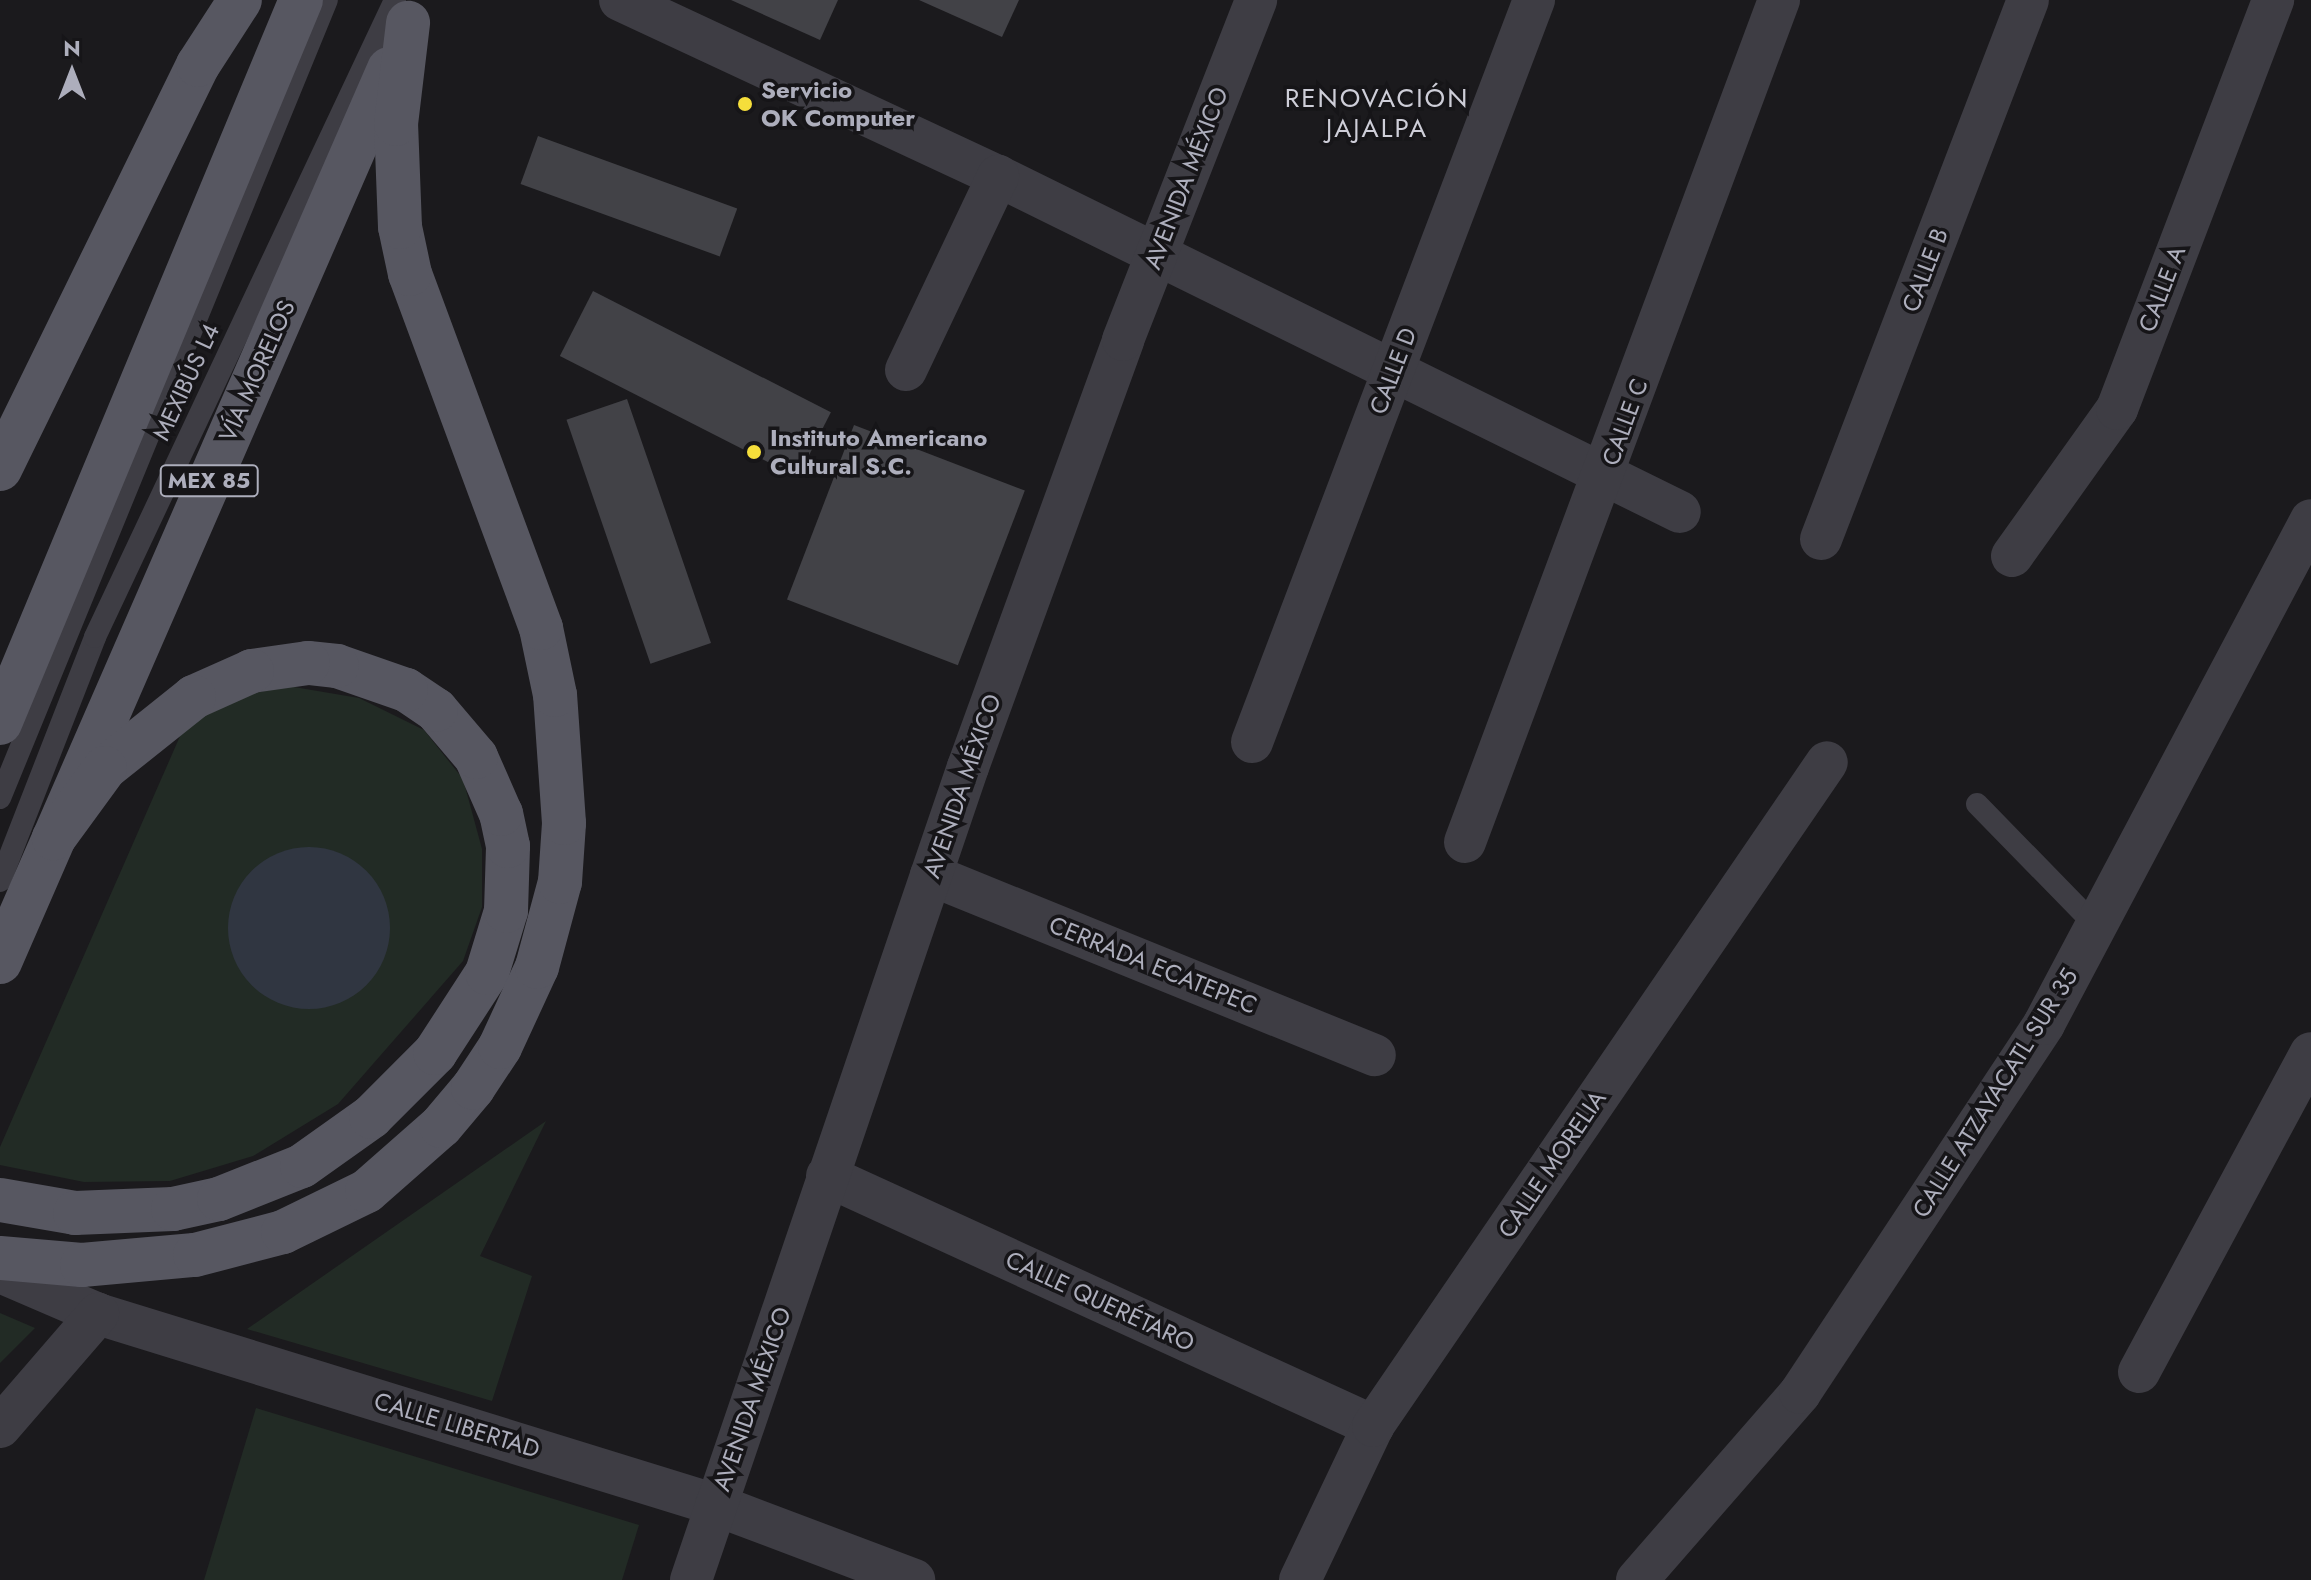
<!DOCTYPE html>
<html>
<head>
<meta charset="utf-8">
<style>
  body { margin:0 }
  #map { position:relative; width:2311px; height:1580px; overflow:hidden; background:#1b1a1d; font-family:Jost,sans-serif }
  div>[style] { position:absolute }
  .green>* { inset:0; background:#222b25 }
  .water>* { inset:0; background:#303641 }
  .round { border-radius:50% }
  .building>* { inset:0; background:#424247; transform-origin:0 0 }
  .lane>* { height:22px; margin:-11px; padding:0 11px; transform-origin:11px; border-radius:11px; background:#3e3d44 }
  .street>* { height:42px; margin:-21px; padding:0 21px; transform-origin:21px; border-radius:21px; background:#3e3d44 }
  .primary>* { height:44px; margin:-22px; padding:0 22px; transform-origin:22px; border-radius:22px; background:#575761 }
  .dots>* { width:22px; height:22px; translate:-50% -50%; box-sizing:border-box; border:4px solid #161518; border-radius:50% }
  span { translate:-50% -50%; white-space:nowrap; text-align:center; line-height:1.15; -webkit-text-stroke:7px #161518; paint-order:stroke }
  .shield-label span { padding:2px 6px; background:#161518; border:2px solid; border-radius:6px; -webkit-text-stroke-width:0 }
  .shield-label { font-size:22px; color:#adaebc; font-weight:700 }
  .poi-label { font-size:24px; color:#adaebc; font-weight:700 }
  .left { translate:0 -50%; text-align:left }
  .street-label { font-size:24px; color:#adaebc }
  .neighbourhood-label { font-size:26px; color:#ceced8; letter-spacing:2px }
  .north { position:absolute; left:32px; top:32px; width:80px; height:80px; -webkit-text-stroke:6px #161518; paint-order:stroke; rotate:0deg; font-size:22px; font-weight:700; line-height:32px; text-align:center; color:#adaebc }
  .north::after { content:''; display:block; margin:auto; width:28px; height:36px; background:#adaebc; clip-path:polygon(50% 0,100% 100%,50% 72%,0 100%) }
</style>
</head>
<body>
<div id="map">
  <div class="green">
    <div style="clip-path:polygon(288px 686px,359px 698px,424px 730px,463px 779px,482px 849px,482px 907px,463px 961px,338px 1104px,253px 1156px,170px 1181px,84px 1182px,0 1165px,0 1147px,184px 727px,230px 698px)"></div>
    <div style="clip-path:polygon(546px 1121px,480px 1256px,532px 1276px,492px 1401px,247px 1329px)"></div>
    <div style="clip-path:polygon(0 1313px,35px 1328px,0 1363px)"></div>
    <div style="clip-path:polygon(256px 1408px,639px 1525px,622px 1580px,204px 1580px)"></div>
  </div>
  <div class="water">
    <div class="round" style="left:228px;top:847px;width:162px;height:162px"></div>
  </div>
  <div class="building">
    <div style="clip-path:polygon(731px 0,838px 0,820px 40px)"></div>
    <div style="clip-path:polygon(919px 0,1019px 0,1002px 37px)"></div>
    <div style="left:538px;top:136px;width:212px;height:51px;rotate:20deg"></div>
    <div style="left:593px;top:291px;width:267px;height:73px;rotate:27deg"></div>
    <div style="left:627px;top:399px;width:258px;height:64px;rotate:71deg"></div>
    <div style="left:854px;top:425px;width:183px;height:187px;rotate:21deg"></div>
  </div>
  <div class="lane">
    <div style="left:0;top:798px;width:862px;rotate:-67.72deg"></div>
    <div style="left:1977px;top:804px;width:172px;rotate:45.7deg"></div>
    <div style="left:0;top:881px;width:262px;rotate:-68.7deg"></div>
    <div style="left:95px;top:637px;width:704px;rotate:-64.78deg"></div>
  </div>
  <div class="street">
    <div style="left:620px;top:0;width:417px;rotate:25deg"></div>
    <div style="left:998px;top:176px;width:760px;rotate:26.23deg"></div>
    <div style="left:906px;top:370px;width:215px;rotate:-64.6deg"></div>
    <div style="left:1821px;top:539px;width:577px;rotate:-68.99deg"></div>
    <div style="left:2012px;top:556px;width:181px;rotate:-54.5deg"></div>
    <div style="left:2117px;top:409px;width:438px;rotate:-69.1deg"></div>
    <div style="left:1252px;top:742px;width:794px;rotate:-69.19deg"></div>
    <div style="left:1465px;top:842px;width:899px;rotate:-69.55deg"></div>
    <div style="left:931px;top:875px;width:479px;rotate:22.1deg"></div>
    <div style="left:827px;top:1176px;width:601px;rotate:24.6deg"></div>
    <div style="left:0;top:1272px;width:107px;rotate:23.2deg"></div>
    <div style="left:98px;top:1314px;width:647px;rotate:17.17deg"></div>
    <div style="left:716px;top:1505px;width:212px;rotate:20.7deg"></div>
    <div style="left:2139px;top:1372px;width:362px;rotate:-61.7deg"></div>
    <div style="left:0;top:1427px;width:150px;rotate:-49.1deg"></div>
    <div style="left:691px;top:1580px;width:859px;rotate:-71.19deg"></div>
    <div style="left:968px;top:767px;width:454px;rotate:-70deg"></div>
    <div style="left:1123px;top:340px;width:365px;rotate:-68.6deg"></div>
    <div style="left:1300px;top:1580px;width:170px;rotate:-64.6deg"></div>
    <div style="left:1373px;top:1426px;width:804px;rotate:-55.64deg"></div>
    <div style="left:1637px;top:1580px;width:248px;rotate:-48.9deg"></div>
    <div style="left:1800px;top:1393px;width:442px;rotate:-56.5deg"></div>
    <div style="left:2044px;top:1024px;width:570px;rotate:-62.09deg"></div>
  </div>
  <div class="primary">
    <div style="left:0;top:469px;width:450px;rotate:-63.9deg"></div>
    <div style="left:198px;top:65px;width:77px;rotate:-57.1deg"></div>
    <div style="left:0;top:723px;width:783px;rotate:-67.4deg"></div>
    <div style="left:0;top:962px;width:974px;rotate:-66.46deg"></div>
    <div style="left:0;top:1200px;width:76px;rotate:9.8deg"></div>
    <div style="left:75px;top:1213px;width:98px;rotate:-2.3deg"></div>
    <div style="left:173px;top:1209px;width:47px;rotate:-12.3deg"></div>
    <div style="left:219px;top:1199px;width:89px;rotate:-21.7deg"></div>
    <div style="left:302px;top:1166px;width:85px;rotate:-35.4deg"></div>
    <div style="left:371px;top:1117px;width:91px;rotate:-45deg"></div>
    <div style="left:435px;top:1053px;width:95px;rotate:-57deg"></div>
    <div style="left:487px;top:973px;width:65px;rotate:-73deg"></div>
    <div style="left:506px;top:911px;width:65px;rotate:-88.2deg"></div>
    <div style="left:508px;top:846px;width:33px;rotate:-102deg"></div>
    <div style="left:501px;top:814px;width:62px;rotate:-113.7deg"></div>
    <div style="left:476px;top:757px;width:62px;rotate:-130.4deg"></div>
    <div style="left:436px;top:710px;width:36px;rotate:-146deg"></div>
    <div style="left:406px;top:690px;width:73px;rotate:-160.8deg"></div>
    <div style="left:337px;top:666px;width:29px;rotate:-174deg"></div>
    <div style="left:308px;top:663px;width:57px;rotate:171.9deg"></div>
    <div style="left:252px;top:671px;width:64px;rotate:155.9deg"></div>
    <div style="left:194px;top:697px;width:114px;rotate:141.4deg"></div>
    <div style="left:105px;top:768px;width:87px;rotate:126.1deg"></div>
    <div style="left:0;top:1258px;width:82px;rotate:4.9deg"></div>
    <div style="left:82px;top:1265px;width:113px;rotate:-5.1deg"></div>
    <div style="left:195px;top:1255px;width:91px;rotate:-14.6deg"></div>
    <div style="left:283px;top:1232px;width:93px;rotate:-26deg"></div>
    <div style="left:367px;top:1191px;width:98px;rotate:-41.3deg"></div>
    <div style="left:441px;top:1126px;width:50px;rotate:-49.9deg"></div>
    <div style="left:473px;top:1088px;width:49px;rotate:-56.6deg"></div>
    <div style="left:500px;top:1047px;width:88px;rotate:-65.2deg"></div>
    <div style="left:537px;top:967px;width:88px;rotate:-74.9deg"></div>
    <div style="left:560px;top:882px;width:59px;rotate:-86.1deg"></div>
    <div style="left:564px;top:823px;width:128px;rotate:-94deg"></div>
    <div style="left:555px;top:695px;width:68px;rotate:-101.8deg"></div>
    <div style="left:541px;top:628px;width:377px;rotate:-110.3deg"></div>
    <div style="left:410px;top:274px;width:48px;rotate:-102deg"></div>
    <div style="left:400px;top:227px;width:103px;rotate:-92.2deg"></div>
    <div style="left:396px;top:124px;width:102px;rotate:-83.2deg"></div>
  </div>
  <div class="dots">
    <div style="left:745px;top:104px;background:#f5de3b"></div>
    <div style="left:754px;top:452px;background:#f5de3b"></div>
  </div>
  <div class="shield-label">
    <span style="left:209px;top:481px">MEX 85</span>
  </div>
  <div class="poi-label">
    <span class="left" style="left:761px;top:104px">Servicio<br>OK Computer</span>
    <span class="left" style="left:770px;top:452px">Instituto Americano<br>Cultural S.C.</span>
  </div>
  <div class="street-label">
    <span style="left:1186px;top:178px;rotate:-69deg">AVENIDA MÉXICO</span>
    <span style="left:1925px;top:270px;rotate:-69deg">CALLE B</span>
    <span style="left:2162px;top:289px;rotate:-69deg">CALLE A</span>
    <span style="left:257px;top:371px;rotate:-66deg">VÍA MORELOS</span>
    <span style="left:1393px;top:371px;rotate:-69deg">CALLE D</span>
    <span style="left:186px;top:382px;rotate:-65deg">MEXIBÚS L4</span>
    <span style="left:1625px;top:422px;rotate:-70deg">CALLE C</span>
    <span style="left:962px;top:786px;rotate:-71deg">AVENIDA MÉXICO</span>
    <span style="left:1153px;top:965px;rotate:22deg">CERRADA ECATEPEC</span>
    <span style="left:1995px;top:1093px;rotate:-58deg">CALLE ATZAYACATL SUR 35</span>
    <span style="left:1552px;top:1164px;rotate:-56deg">CALLE MORELIA</span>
    <span style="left:1100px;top:1301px;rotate:25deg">CALLE QUERÉTARO</span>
    <span style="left:752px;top:1399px;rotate:-71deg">AVENIDA MÉXICO</span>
    <span style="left:457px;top:1425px;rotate:17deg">CALLE LIBERTAD</span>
  </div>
  <div class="neighbourhood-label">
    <span style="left:1377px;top:114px">RENOVACIÓN<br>JAJALPA</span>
  </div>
  <div class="north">N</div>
</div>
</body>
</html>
